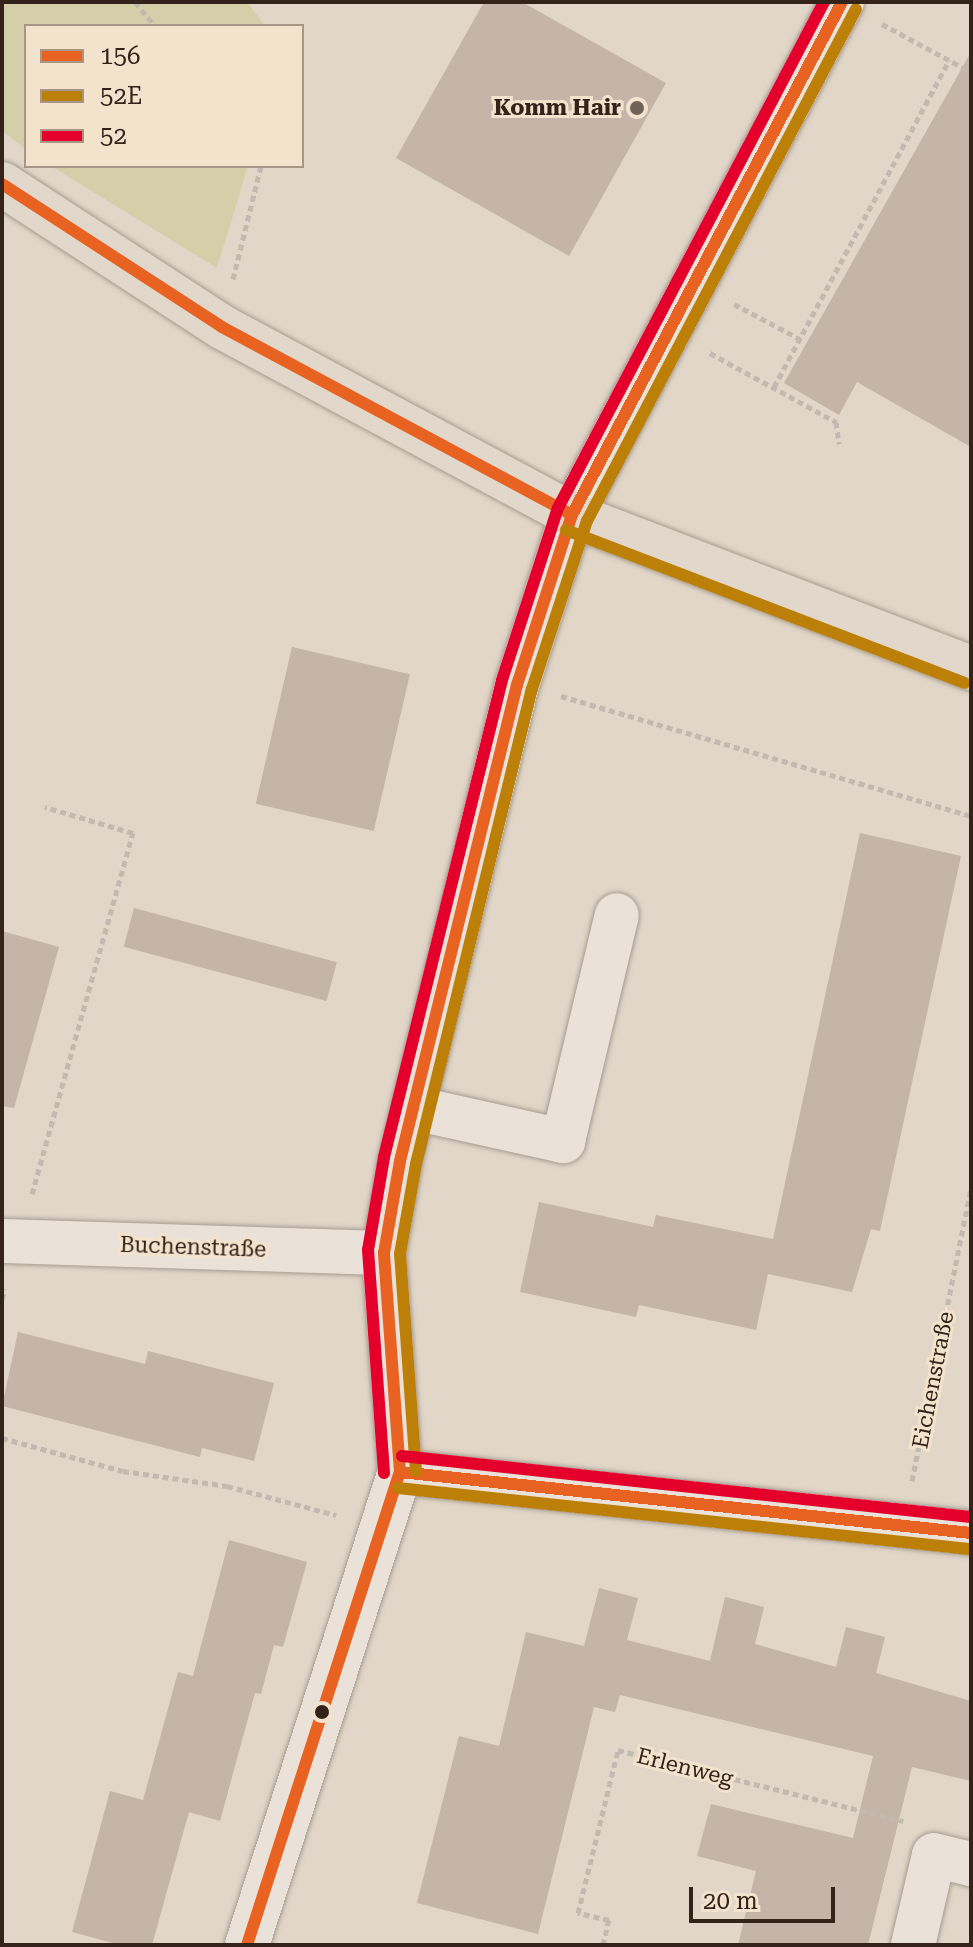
<!DOCTYPE html>
<html>
<head>
<meta charset="utf-8">
<style>
  body { margin:0 }
  #map { position:relative; width:973px; height:1947px; overflow:hidden; background:#e1d6c7; font-family:"Roboto Serif",serif }
  div>[style] { position:absolute }
  .green>* { inset:0; background:#d4cfa9 }
  .building>* { inset:0; background:#c5b4a8; transform-origin:0 0 }
  .path>* { height:5px; margin-top:-2.5px; transform-origin:0; background:repeating-linear-gradient(90deg,#c2b9b1 0 6px,transparent 0 10px) }
  .roads { filter:drop-shadow(0 0 2px #a69c91) drop-shadow(0 0 2px #a69c91) }
  .minor>* { height:44px; margin:-22px; padding:0 22px; transform-origin:22px; border-radius:22px; background:#eae2d9 }
  .major>* { height:44px; margin:-22px; padding:0 22px; transform-origin:22px; border-radius:22px; background:#e1d7ca }
  .bus-1>* { height:12px; margin:-6px; padding:0 6px; transform-origin:6px; border-radius:6px; background:#e86222 }
  .bus-2>* { height:12px; margin:-6px; padding:0 6px; transform-origin:6px; border-radius:6px; background:#bc7f08 }
  .bus-3>* { height:12px; margin:-6px; padding:0 6px; transform-origin:6px; border-radius:6px; background:#e4002b }
  .dots>* { width:22px; height:22px; translate:-50% -50%; box-sizing:border-box; border:4px solid #f4e3cc; border-radius:50% }
  span { translate:-50% -50%; white-space:nowrap; text-align:center; line-height:1.15; -webkit-text-stroke:6px #f4e3cc; paint-order:stroke }
  .poi-label { font-size:22px; color:#33231b; font-weight:700 }
  .right { translate:-100% -50%; text-align:right }
  .street-label { font-size:22px; color:#33231b }
  .frame { position:absolute; inset:0; border:4px solid #33231b; pointer-events:none }
  .legend { position:absolute; left:24px; top:24px; width:280px; height:144px; box-sizing:border-box; background:#f4e3cc; border:2px solid #a79685; margin:0; padding:10px 14px; list-style:none; font-size:24px; color:#33231b }
  .legend li { display:flex; align-items:center; gap:16px; height:40px }
  .legend b { width:40px; border:2px solid #a79685 }
  .scale { position:absolute; left:689px; top:1887px; width:146px; height:36px; box-sizing:border-box; border:4px solid #33231b; border-top:0; padding-left:10px; font-size:24px; line-height:28px; white-space:nowrap; color:#33231b; -webkit-text-stroke:6px #f4e3cc; paint-order:stroke }
</style>
</head>
<body>
<div id="map">
  <div class="green">
    <div style="clip-path:polygon(2px 2px,247px 2px,265px 26px,26px 26px,26px 149px,2px 131px)"></div>
    <div style="clip-path:polygon(51px 166px,248px 166px,217px 268px)"></div>
  </div>
  <div class="building">
    <div style="clip-path:polygon(484px 2px,522px 2px,666px 83px,569px 256px,396px 158px)"></div>
    <div style="clip-path:polygon(971px 52px,971px 447px,857px 382px,839px 415px,784px 383px)"></div>
    <div style="left:292px;top:647px;width:121px;height:161px;rotate:13deg"></div>
    <div style="clip-path:polygon(860px 833px,961px 856px,880px 1231px,871px 1229px,852px 1292px,768px 1274px,756px 1330px,639px 1305px,636px 1317px,520px 1292px,539px 1202px,653px 1227px,656px 1215px,773px 1239px)"></div>
    <div style="left:134px;top:908px;width:210px;height:40px;rotate:15deg"></div>
    <div style="clip-path:polygon(2px 931px,59px 947px,14px 1108px,2px 1106px)"></div>
    <div style="clip-path:polygon(18px 1332px,145px 1364px,148px 1351px,274px 1383px,254px 1461px,202px 1448px,200px 1457px,2px 1406px)"></div>
    <div style="clip-path:polygon(229px 1540px,307px 1562px,283px 1647px,274px 1645px,261px 1694px,255px 1693px,220px 1821px,189px 1812px,152px 1945px,120px 1945px,72px 1932px,110px 1791px,143px 1800px,178px 1672px,193px 1676px)"></div>
    <div style="clip-path:polygon(599px 1588px,638px 1598px,627px 1640px,710px 1661px,725px 1597px,764px 1607px,755px 1644px,836px 1667px,846px 1627px,885px 1637px,876px 1673px,971px 1701px,971px 1781px,912px 1767px,868px 1945px,738px 1945px,756px 1871px,697px 1856px,711px 1804px,853px 1838px,873px 1756px,620px 1695px,615px 1712px,594px 1707px,538px 1934px,417px 1903px,459px 1736px,499px 1746px,526px 1632px,584px 1646px)"></div>
  </div>
  <div class="path">
    <div style="left:135px;top:2px;width:31px;rotate:50deg"></div>
    <div style="left:882px;top:24px;width:101px;rotate:28.3deg"></div>
    <div style="left:233px;top:279px;width:116px;rotate:-76.1deg"></div>
    <div style="left:734px;top:304px;width:75px;rotate:27.9deg"></div>
    <div style="left:710px;top:353px;width:144px;rotate:28.7deg"></div>
    <div style="left:836px;top:422px;width:22px;rotate:82deg"></div>
    <div style="left:774px;top:387px;width:371px;rotate:-61.8deg"></div>
    <div style="left:561px;top:696px;width:427px;rotate:16.3deg"></div>
    <div style="left:32px;top:1194px;width:375px;rotate:-74.4deg"></div>
    <div style="left:133px;top:833px;width:92px;rotate:-163.5deg"></div>
    <div style="left:2px;top:1299px;width:11px;rotate:-75deg"></div>
    <div style="left:2px;top:1438px;width:125px;rotate:15.3deg"></div>
    <div style="left:123px;top:1471px;width:105px;rotate:8.2deg"></div>
    <div style="left:227px;top:1486px;width:113px;rotate:14.9deg"></div>
    <div style="left:912px;top:1481px;width:299px;rotate:-78.6deg"></div>
    <div style="left:603px;top:1945px;width:26px;rotate:-77deg"></div>
    <div style="left:609px;top:1920px;width:32px;rotate:-167deg"></div>
    <div style="left:578px;top:1913px;width:168px;rotate:-76.2deg"></div>
    <div style="left:618px;top:1750px;width:294px;rotate:14deg"></div>
  </div>
  <div class="roads">
    <div class="minor">
      <div style="left:414px;top:1108px;width:153px;rotate:12.5deg"></div>
      <div style="left:563px;top:1141px;width:232px;rotate:-76.6deg"></div>
      <div style="left:2px;top:1241px;width:382px;rotate:1.8deg"></div>
      <div style="left:400px;top:1472px;width:574px;rotate:6.1deg"></div>
      <div style="left:247px;top:1945px;width:497px;rotate:-72.1deg"></div>
      <div style="left:400px;top:1472px;width:220px;rotate:-94.2deg"></div>
      <div style="left:384px;top:1253px;width:93px;rotate:-80.1deg"></div>
      <div style="left:400px;top:1161px;width:490px;rotate:-76.2deg"></div>
      <div style="left:517px;top:685px;width:179px;rotate:-72.1deg"></div>
      <div style="left:572px;top:515px;width:580px;rotate:-62.24deg"></div>
      <div style="left:913px;top:1945px;width:92px;rotate:-76.9deg"></div>
      <div style="left:934px;top:1855px;width:38px;rotate:14deg"></div>
    </div>
    <div class="major">
      <div style="left:2px;top:184px;width:262px;rotate:33deg"></div>
      <div style="left:222px;top:327px;width:397px;rotate:28.2deg"></div>
      <div style="left:572px;top:515px;width:427px;rotate:21deg"></div>
    </div>
  </div>
  <div class="bus-1">
    <div style="left:2px;top:184px;width:262px;rotate:33deg"></div>
    <div style="left:222px;top:327px;width:397px;rotate:28.2deg"></div>
    <div style="left:400px;top:1472px;width:574px;rotate:6.1deg"></div>
    <div style="left:247px;top:1945px;width:497px;rotate:-72.1deg"></div>
    <div style="left:400px;top:1472px;width:220px;rotate:-94.2deg"></div>
    <div style="left:384px;top:1253px;width:93px;rotate:-80.1deg"></div>
    <div style="left:400px;top:1161px;width:490px;rotate:-76.2deg"></div>
    <div style="left:517px;top:685px;width:179px;rotate:-72.1deg"></div>
    <div style="left:572px;top:515px;width:580px;rotate:-62.24deg"></div>
  </div>
  <div class="bus-2">
    <div style="left:566px;top:530px;width:427px;rotate:21deg"></div>
    <div style="left:416px;top:1471px;width:218px;rotate:-94.2deg"></div>
    <div style="left:400px;top:1254px;width:91px;rotate:-79.9deg"></div>
    <div style="left:416px;top:1164px;width:489px;rotate:-76.3deg"></div>
    <div style="left:532px;top:689px;width:177px;rotate:-71.9deg"></div>
    <div style="left:587px;top:521px;width:578px;rotate:-62.28deg"></div>
    <div style="left:398px;top:1488px;width:574px;rotate:6.1deg"></div>
  </div>
  <div class="bus-3">
    <div style="left:402px;top:1456px;width:572px;rotate:6.12deg"></div>
    <div style="left:384px;top:1473px;width:224px;rotate:-94.1deg"></div>
    <div style="left:368px;top:1250px;width:94px;rotate:-80.2deg"></div>
    <div style="left:384px;top:1157px;width:491px;rotate:-76.1deg"></div>
    <div style="left:502px;top:680px;width:181px;rotate:-72deg"></div>
    <div style="left:558px;top:508px;width:572px;rotate:-62.27deg"></div>
  </div>
  <div class="dots">
    <div style="left:637px;top:108px;background:#706257"></div>
    <div style="left:322px;top:1712px;background:#33231b"></div>
  </div>
  <div class="poi-label">
    <span class="right" style="left:621px;top:108px">Komm Hair</span>
  </div>
  <div class="street-label">
    <span style="left:193px;top:1247px;rotate:2deg">Buchenstraße</span>
    <span style="left:933px;top:1380px;rotate:-79deg">Eichenstraße</span>
    <span style="left:685px;top:1767px;rotate:14deg">Erlenweg</span>
  </div>
  <div class="frame"></div>
  <ul class="legend">
  <li><b style="height:10px;background:#e86222"></b>156</li>
  <li><b style="height:10px;background:#bc7f08"></b>52E</li>
  <li><b style="height:10px;background:#e4002b"></b>52</li>
  </ul>
  <div class="scale">20 m</div>
</div>
</body>
</html>
